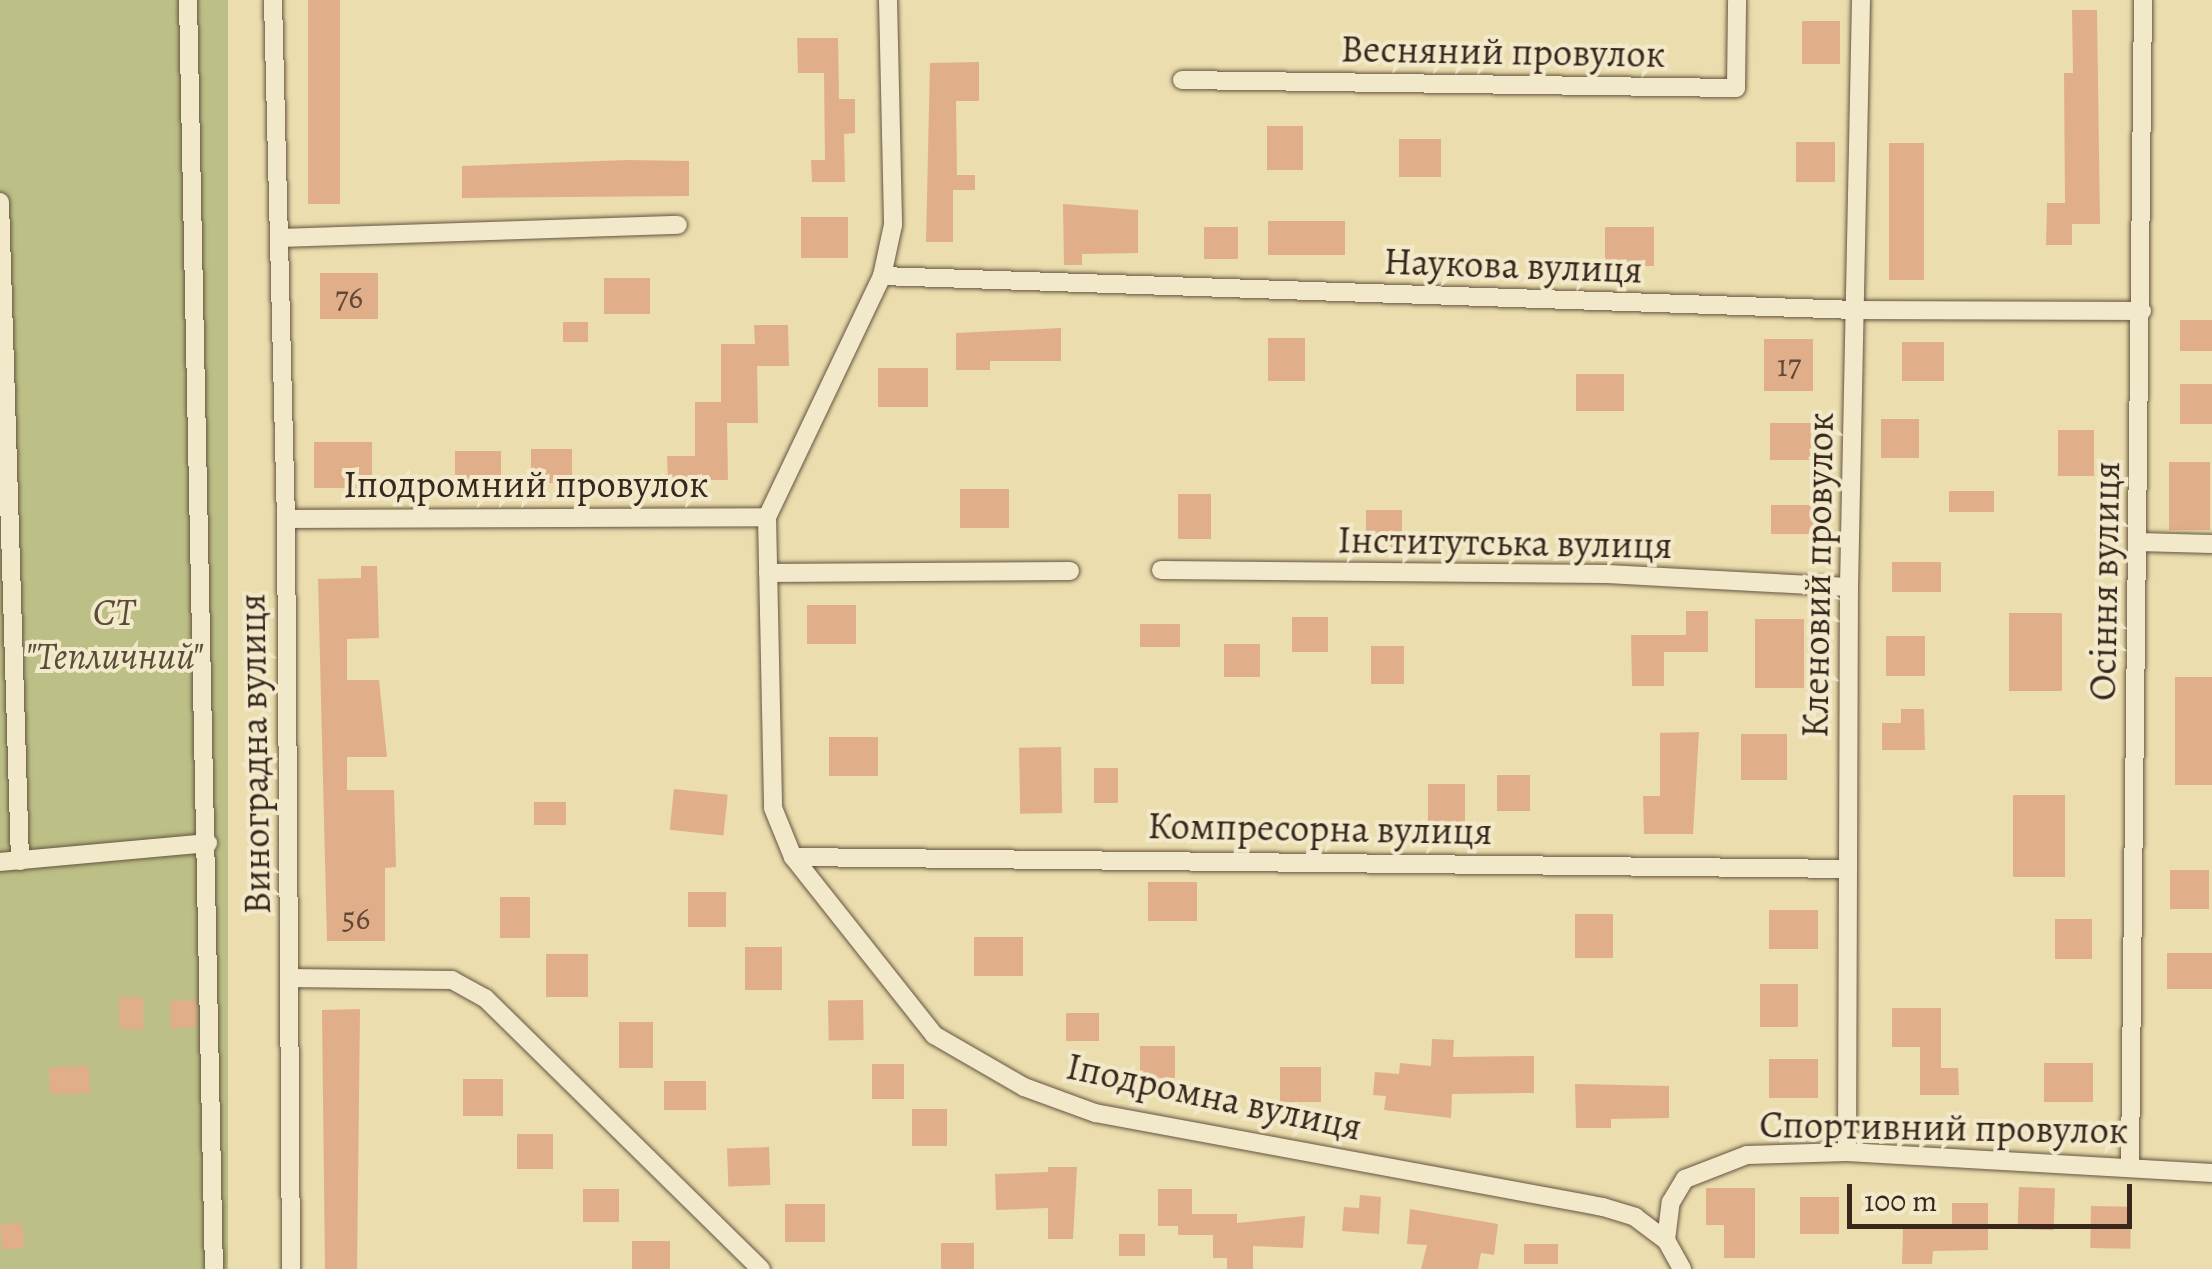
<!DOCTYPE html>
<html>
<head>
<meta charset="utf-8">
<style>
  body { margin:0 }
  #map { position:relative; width:2212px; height:1269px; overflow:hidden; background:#ebddad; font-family:Alegreya,serif }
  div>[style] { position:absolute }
  .green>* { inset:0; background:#bcc086; transform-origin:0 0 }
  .building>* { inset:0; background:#e0af89; transform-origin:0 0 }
  .roads { filter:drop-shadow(0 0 2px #665441) drop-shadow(0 0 2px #665441) }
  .street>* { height:18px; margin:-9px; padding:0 9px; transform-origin:9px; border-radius:9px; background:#f2e9ca }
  span { translate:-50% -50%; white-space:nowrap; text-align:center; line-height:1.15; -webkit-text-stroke:8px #f2e9ca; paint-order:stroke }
  .number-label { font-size:32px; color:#634838 }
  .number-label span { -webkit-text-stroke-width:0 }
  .street-label { font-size:38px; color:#39261d }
  .park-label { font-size:38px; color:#5a4c37; font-style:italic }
  .scale { position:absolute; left:1847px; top:1184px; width:285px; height:45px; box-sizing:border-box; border:5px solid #39261d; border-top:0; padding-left:12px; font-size:30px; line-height:35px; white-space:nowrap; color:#39261d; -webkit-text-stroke:8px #f2e9ca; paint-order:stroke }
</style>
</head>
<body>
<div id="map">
  <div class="green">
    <div style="left:0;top:0;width:228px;height:1269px"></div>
  </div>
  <div class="building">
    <div style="left:308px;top:0;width:32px;height:204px"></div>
    <div style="clip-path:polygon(2072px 10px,2097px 10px,2100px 224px,2072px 224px,2072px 245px,2046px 245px,2047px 203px,2065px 203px,2064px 73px,2073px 73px)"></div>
    <div style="left:1802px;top:21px;width:38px;height:43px"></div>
    <div style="clip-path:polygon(797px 38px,838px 38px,839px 99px,855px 99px,855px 133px,844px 134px,845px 182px,812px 182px,811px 160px,825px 160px,824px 73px,798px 73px)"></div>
    <div style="clip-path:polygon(979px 62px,979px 101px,956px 101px,957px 175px,975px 175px,975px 190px,953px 190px,953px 242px,926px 242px,930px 63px)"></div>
    <div style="left:1267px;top:126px;width:36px;height:44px"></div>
    <div style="left:1399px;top:139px;width:42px;height:38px"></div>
    <div style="left:1835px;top:142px;width:40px;height:39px;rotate:90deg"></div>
    <div style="left:1889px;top:143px;width:35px;height:137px"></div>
    <div style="clip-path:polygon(628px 160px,689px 161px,689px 196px,462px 198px,462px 166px)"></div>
    <div style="clip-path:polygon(1063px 204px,1138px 210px,1138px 253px,1082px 254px,1082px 265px,1064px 265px)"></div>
    <div style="left:801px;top:217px;width:47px;height:41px"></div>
    <div style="left:1268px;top:221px;width:77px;height:34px"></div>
    <div style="left:1204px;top:227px;width:34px;height:32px"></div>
    <div style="left:1605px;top:227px;width:49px;height:39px"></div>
    <div style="left:378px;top:273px;width:46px;height:58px;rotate:90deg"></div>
    <div style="left:604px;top:278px;width:46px;height:36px"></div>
    <div style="left:2180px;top:320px;width:32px;height:31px"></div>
    <div style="left:563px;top:322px;width:25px;height:20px"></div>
    <div style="clip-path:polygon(754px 325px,788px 325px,789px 366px,757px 366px,758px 423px,727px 423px,728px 480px,668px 480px,667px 456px,695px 456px,695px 402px,721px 402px,721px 344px,755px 344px)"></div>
    <div style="clip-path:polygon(1061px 328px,1061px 361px,990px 361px,990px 370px,956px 370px,956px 333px)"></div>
    <div style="left:1268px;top:338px;width:37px;height:43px"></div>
    <div style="left:1813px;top:339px;width:52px;height:49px;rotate:90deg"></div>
    <div style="left:1902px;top:342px;width:42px;height:39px"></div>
    <div style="left:928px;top:368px;width:39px;height:50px;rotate:90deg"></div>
    <div style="left:1576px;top:374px;width:48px;height:37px"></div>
    <div style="left:2180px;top:384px;width:32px;height:40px"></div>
    <div style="left:1881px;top:419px;width:38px;height:39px"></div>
    <div style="left:1770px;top:423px;width:41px;height:37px"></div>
    <div style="left:2058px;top:430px;width:36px;height:46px"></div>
    <div style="left:314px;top:442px;width:58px;height:46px"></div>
    <div style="left:531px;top:449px;width:41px;height:34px"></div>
    <div style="left:501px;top:451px;width:30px;height:46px;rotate:90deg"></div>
    <div style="left:2169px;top:462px;width:41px;height:68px"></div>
    <div style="left:960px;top:489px;width:49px;height:39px"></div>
    <div style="left:1949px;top:491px;width:45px;height:21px"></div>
    <div style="left:1178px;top:494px;width:33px;height:45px"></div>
    <div style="left:1771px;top:505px;width:43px;height:29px"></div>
    <div style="left:1366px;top:510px;width:36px;height:37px"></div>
    <div style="left:1892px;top:562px;width:49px;height:30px"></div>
    <div style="clip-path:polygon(361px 566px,377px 566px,379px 638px,347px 639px,347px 680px,379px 680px,387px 757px,347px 757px,347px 790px,394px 790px,396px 867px,385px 868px,385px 941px,327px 941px,318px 579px,361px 578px)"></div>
    <div style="left:807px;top:605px;width:49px;height:39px"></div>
    <div style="clip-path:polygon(1686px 611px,1708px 611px,1708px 652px,1664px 652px,1664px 686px,1632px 686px,1631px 635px,1686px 635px)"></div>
    <div style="left:2062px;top:613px;width:78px;height:53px;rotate:90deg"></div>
    <div style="left:1292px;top:617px;width:36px;height:35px"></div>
    <div style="left:1755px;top:619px;width:49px;height:69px"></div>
    <div style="left:1140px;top:624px;width:40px;height:23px"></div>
    <div style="left:1886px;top:636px;width:39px;height:40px"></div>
    <div style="left:1224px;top:644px;width:36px;height:33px"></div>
    <div style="left:1404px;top:646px;width:38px;height:33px;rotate:90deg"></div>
    <div style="left:2175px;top:677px;width:37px;height:108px"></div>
    <div style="clip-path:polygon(1901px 709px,1924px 709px,1925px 750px,1882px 750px,1882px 723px,1901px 723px)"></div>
    <div style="clip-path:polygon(1699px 732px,1693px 834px,1644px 834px,1643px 796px,1660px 796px,1660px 733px)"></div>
    <div style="left:1787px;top:734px;width:46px;height:46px;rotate:90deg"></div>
    <div style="left:829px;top:737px;width:49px;height:39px"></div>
    <div style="left:1061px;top:747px;width:66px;height:42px;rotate:89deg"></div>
    <div style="left:1094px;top:768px;width:24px;height:35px"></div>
    <div style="left:1530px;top:775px;width:36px;height:33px;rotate:90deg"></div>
    <div style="left:1428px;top:784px;width:37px;height:42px"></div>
    <div style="left:674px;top:789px;width:54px;height:41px;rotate:6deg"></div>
    <div style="left:2065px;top:795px;width:82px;height:52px;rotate:90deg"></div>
    <div style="left:534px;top:802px;width:32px;height:23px"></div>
    <div style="left:2209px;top:870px;width:39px;height:39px;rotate:90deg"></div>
    <div style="left:1148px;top:882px;width:49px;height:39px"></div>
    <div style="left:688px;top:892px;width:38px;height:35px"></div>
    <div style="left:500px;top:897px;width:30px;height:41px"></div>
    <div style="left:1818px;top:910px;width:39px;height:49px;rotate:90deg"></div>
    <div style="left:1575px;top:914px;width:38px;height:44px"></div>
    <div style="left:2055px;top:919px;width:37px;height:40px"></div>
    <div style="left:974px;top:937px;width:49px;height:39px"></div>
    <div style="left:782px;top:947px;width:43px;height:37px;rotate:90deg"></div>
    <div style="left:2167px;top:953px;width:45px;height:36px"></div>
    <div style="left:546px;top:954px;width:42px;height:43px"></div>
    <div style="left:1760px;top:984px;width:38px;height:43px"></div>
    <div style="left:119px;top:997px;width:24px;height:32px"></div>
    <div style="left:196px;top:1000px;width:27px;height:26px;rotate:88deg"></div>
    <div style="left:863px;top:1000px;width:40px;height:35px;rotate:89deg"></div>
    <div style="clip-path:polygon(1892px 1008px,1941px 1008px,1941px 1068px,1958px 1068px,1959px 1095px,1920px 1095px,1920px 1047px,1892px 1047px)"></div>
    <div style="clip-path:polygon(360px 1009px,357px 1269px,325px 1269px,322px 1010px)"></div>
    <div style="left:1066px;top:1013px;width:33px;height:28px"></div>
    <div style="left:653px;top:1022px;width:46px;height:34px;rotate:90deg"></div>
    <div style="clip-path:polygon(1432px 1039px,1454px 1040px,1453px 1057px,1534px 1056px,1534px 1093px,1452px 1094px,1451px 1118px,1384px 1110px,1386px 1096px,1373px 1095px,1375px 1072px,1399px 1074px,1400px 1063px,1431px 1066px)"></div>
    <div style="left:1140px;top:1046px;width:35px;height:32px"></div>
    <div style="left:1818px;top:1059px;width:39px;height:49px;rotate:90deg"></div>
    <div style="left:2044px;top:1063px;width:49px;height:39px"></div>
    <div style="left:872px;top:1064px;width:32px;height:35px"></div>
    <div style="left:89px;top:1066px;width:27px;height:40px;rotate:88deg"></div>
    <div style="left:1280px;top:1067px;width:41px;height:35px"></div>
    <div style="left:463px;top:1079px;width:40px;height:37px"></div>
    <div style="left:664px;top:1081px;width:42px;height:29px"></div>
    <div style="clip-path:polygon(1575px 1084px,1669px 1086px,1669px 1118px,1611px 1119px,1611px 1128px,1576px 1128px)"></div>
    <div style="left:947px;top:1109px;width:37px;height:35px;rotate:90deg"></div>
    <div style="left:517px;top:1134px;width:36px;height:35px"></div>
    <div style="left:769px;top:1147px;width:38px;height:42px;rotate:88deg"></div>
    <div style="clip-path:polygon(1048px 1167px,1077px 1167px,1073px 1239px,1048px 1239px,1048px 1208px,996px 1210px,995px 1174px,1048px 1172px)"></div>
    <div style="left:2019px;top:1187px;width:36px;height:42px;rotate:2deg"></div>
    <div style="clip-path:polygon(1706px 1188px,1755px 1188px,1755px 1258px,1724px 1258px,1724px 1225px,1706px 1225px)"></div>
    <div style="left:583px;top:1189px;width:36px;height:33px"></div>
    <div style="clip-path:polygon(1158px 1189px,1192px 1189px,1192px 1214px,1237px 1214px,1237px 1223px,1305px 1216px,1303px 1248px,1253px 1246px,1253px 1269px,1227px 1269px,1227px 1258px,1213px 1258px,1213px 1235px,1178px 1235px,1178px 1226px,1158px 1226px)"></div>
    <div style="clip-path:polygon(1360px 1195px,1381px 1197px,1379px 1234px,1342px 1231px,1344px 1207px,1359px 1208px)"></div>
    <div style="left:1800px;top:1197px;width:39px;height:37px"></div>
    <div style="clip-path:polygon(1952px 1203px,1988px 1203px,1988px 1250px,1933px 1251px,1932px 1264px,1902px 1264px,1903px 1229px,1952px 1229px)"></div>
    <div style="left:785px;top:1204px;width:40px;height:38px"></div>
    <div style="left:2091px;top:1206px;width:40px;height:42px;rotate:1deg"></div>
    <div style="clip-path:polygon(1410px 1209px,1498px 1224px,1494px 1255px,1481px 1253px,1478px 1269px,1421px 1269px,1427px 1245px,1407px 1244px)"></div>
    <div style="left:22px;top:1223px;width:25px;height:22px;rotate:85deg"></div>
    <div style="left:1119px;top:1234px;width:26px;height:22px"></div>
    <div style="left:632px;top:1241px;width:38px;height:28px"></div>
    <div style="left:941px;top:1243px;width:33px;height:26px"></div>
    <div style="left:1524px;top:1244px;width:34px;height:20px"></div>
  </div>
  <div class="roads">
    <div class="street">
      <div style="left:188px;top:0;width:1269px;rotate:88.83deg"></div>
      <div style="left:273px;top:0;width:519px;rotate:88.57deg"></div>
      <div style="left:286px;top:519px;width:750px;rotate:89.62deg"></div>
      <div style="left:888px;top:0;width:225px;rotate:88.7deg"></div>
      <div style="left:893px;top:225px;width:52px;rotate:102.2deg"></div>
      <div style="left:882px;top:276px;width:267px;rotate:115.5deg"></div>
      <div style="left:767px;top:517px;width:291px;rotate:88.8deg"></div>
      <div style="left:773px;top:808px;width:53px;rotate:67.8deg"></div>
      <div style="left:793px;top:857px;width:227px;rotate:51.6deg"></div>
      <div style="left:934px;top:1035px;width:104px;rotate:30deg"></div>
      <div style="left:1024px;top:1087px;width:76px;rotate:20.1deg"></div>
      <div style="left:1095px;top:1113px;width:517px;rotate:10.48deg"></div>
      <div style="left:1603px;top:1207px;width:34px;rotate:17deg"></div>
      <div style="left:1635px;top:1217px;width:39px;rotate:37deg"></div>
      <div style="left:1666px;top:1240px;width:33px;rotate:61deg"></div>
      <div style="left:1182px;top:80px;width:554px;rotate:0.83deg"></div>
      <div style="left:1736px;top:88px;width:88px;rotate:-89.3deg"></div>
      <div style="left:0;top:202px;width:659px;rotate:88.26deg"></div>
      <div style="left:281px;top:238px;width:397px;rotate:-1.9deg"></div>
      <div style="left:882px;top:276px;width:974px;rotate:2deg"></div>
      <div style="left:1855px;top:310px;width:287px;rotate:0.2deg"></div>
      <div style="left:286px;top:519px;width:481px;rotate:-0.2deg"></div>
      <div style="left:2138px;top:542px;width:74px;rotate:1.5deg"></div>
      <div style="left:1161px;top:570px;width:446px;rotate:0.5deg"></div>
      <div style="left:1607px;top:574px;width:242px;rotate:3.1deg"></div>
      <div style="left:768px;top:573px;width:302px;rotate:-0.4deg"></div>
      <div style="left:793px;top:857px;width:1053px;rotate:0.65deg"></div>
      <div style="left:0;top:862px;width:209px;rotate:-5.2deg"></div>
      <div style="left:290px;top:978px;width:162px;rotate:0.7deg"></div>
      <div style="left:452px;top:980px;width:38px;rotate:29deg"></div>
      <div style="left:485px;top:998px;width:387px;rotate:44.5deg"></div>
      <div style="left:1847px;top:1152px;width:565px;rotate:-89.8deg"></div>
      <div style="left:1849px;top:587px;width:587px;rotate:-88.83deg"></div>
      <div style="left:2130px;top:1163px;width:1163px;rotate:-89.36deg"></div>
      <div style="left:1666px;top:1240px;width:38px;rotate:-83deg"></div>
      <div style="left:1671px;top:1202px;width:27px;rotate:-59deg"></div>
      <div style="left:1685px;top:1179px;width:66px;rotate:-21.2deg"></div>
      <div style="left:1747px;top:1155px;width:100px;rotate:-1.7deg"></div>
      <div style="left:1847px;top:1152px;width:366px;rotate:3.3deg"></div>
    </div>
  </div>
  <div class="number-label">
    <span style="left:349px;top:297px">76</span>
    <span style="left:1789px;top:365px">17</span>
    <span style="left:356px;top:918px">56</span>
  </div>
  <div class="street-label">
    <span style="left:1503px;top:52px;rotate:1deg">Весняний провулок</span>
    <span style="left:1513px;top:266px;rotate:2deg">Наукова вулиця</span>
    <span style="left:526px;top:485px">Іподромний провулок</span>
    <span style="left:1505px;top:543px;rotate:1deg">Інститутська вулиця</span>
    <span style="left:1818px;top:575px;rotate:-89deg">Кленовий провулок</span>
    <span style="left:2105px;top:581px;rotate:-89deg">Осіння вулиця</span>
    <span style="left:255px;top:754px;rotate:-91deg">Виноградна вулиця</span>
    <span style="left:1320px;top:829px;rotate:1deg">Компресорна вулиця</span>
    <span style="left:1214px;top:1097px;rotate:12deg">Іподромна вулиця</span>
    <span style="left:1944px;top:1128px;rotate:1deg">Спортивний провулок</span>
  </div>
  <div class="park-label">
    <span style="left:114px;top:635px">СТ<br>"Тепличний"</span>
  </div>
  <div class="scale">100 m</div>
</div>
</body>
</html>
